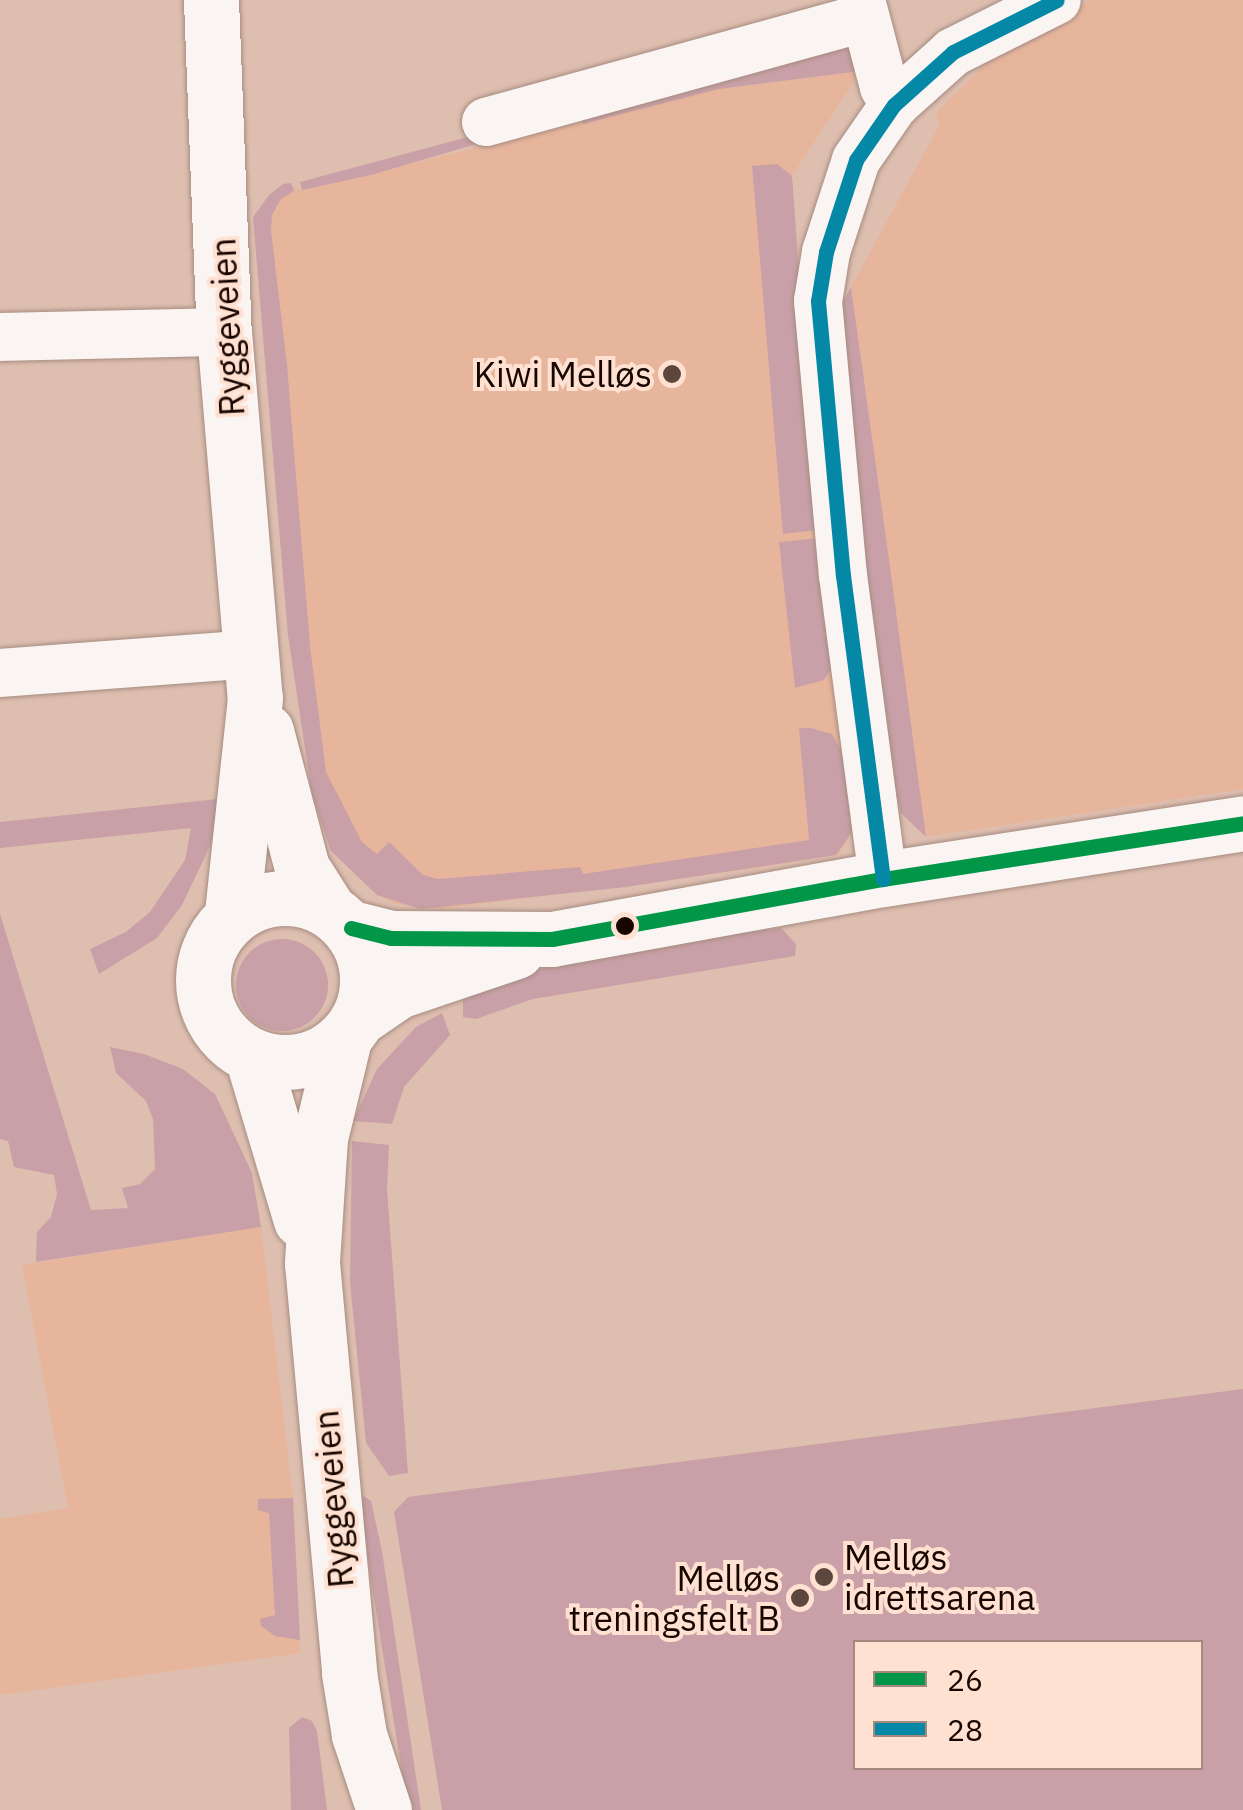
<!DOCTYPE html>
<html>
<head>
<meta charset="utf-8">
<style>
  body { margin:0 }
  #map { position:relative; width:1243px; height:1810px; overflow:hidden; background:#debeaf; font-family:"IBM Plex Sans",sans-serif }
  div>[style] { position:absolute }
  .built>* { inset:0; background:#e7b59c }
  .green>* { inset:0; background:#c9a0a7 }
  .round { border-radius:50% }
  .roads { filter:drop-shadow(0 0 2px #a58c80) drop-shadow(0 0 2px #a58c80) }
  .street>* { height:48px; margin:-24px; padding:0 24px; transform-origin:24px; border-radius:24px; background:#faf5f3 }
  .secondary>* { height:55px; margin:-27.5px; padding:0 27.5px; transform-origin:27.5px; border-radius:27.5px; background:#faf5f3 }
  .primary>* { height:55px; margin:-27.5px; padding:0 27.5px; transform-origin:27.5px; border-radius:27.5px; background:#faf5f3 }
  .primary>.ring { margin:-27.5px; padding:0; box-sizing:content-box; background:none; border:55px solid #faf5f3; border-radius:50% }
  .bus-1>* { height:15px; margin:-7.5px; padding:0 7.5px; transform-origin:7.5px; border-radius:7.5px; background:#029649 }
  .bus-2>* { height:15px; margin:-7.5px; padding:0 7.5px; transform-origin:7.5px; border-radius:7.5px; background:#0588a5 }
  .dots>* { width:28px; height:28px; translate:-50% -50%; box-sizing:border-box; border:5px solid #ffe1d1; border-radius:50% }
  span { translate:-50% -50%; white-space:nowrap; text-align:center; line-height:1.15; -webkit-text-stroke:8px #ffe1d1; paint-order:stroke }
  .street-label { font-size:35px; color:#180600 }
  .poi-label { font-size:35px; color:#180600 }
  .right { translate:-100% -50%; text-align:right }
  .left { translate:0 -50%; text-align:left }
  .legend { position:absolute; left:853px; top:1640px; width:350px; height:130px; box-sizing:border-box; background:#ffe1d1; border:2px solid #a3897d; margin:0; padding:12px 18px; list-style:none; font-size:30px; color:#180600 }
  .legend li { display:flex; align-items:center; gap:20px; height:50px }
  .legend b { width:50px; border:2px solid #a3897d }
</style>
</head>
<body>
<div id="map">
  <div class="built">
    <div style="clip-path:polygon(1091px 0,1243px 0,1243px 789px,926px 837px,851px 287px,939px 126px,936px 113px,1001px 48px)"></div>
    <div style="clip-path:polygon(861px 71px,792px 176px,800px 305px,852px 832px,845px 845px,836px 855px,749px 869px,442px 909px,397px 904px,377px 895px,331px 851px,312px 795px,288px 635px,253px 217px,283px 184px,302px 190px,719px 89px)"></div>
    <div style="clip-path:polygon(261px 1227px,293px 1498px,300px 1653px,0 1695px,0 1519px,68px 1508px,22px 1265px)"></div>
  </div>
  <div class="green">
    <div style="clip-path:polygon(849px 38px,861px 71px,719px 89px,583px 124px,579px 117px)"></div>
    <div style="clip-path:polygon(479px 134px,483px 142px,371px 175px,302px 190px,300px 182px)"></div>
    <div style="clip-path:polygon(777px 164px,792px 176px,818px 530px,783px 534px,752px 166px)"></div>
    <div style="clip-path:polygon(291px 183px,294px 191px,281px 199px,272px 215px,271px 230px,287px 365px,310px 646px,326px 772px,362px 842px,377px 854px,389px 842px,423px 875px,438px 879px,580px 867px,583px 874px,809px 840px,799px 728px,811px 728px,832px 734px,843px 754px,852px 832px,836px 855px,626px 887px,420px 909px,377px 895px,331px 851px,312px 795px,288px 635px,253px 217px,269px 195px,283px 184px)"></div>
    <div style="clip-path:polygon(851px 287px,891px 574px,926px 837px,901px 813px,886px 761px,837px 312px)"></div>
    <div style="clip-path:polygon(821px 538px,835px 663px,824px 680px,795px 688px,779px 542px)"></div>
    <div style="clip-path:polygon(218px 799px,211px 844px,182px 905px,157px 938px,99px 974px,90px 949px,126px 932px,150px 912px,185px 860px,191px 828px,0 848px,0 822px)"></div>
    <div style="clip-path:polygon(0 914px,91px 1210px,128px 1208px,122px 1188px,140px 1184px,155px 1169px,153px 1119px,146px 1101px,116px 1073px,110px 1047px,144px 1054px,183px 1069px,215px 1094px,252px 1173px,261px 1227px,36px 1262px,37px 1232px,51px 1217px,57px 1194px,54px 1175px,14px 1167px,8px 1141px,0 1139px)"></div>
    <div style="clip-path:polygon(781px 928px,796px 944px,795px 956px,533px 999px,476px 1019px,463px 1017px,463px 984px,690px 939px)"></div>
    <div class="round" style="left:236px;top:939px;width:92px;height:92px"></div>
    <div style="clip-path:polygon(442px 1013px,450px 1035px,404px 1087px,392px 1124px,353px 1121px,377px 1069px,416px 1027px)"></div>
    <div style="clip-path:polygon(352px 1141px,389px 1145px,387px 1189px,408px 1473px,389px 1476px,366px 1443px,350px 1283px)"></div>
    <div style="clip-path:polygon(evenodd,1243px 1389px,1243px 1810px,442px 1810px,394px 1512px,408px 1497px,1243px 1389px,856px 1642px,1200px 1642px,1200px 1768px,856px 1768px,856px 1642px)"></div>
    <div style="clip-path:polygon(357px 1492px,371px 1501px,382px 1551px,421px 1810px,408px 1810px)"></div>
    <div style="clip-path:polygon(293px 1498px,300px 1640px,275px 1636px,261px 1626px,260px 1619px,275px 1615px,269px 1513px,258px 1510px,258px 1499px)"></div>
    <div style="clip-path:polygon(302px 1717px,312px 1721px,317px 1731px,327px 1810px,291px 1810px,289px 1728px)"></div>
  </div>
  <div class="roads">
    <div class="street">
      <div style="left:861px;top:0;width:90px;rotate:75.2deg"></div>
      <div style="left:884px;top:87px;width:21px;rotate:61deg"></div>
      <div style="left:486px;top:122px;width:391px;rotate:-15.4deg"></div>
      <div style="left:0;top:337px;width:224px;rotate:-1.3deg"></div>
      <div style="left:0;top:673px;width:253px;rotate:-4.3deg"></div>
      <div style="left:883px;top:879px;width:306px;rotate:-97.5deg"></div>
      <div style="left:843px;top:576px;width:276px;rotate:-95.2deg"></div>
      <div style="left:818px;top:301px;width:50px;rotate:-80.7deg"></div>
      <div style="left:826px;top:252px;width:97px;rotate:-71.9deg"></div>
      <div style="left:856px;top:160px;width:67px;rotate:-55.4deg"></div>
      <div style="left:894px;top:105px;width:79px;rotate:-41.9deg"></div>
      <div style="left:953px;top:52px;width:116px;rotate:-26.6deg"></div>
    </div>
    <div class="secondary">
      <div style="left:351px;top:928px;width:41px;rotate:14deg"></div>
      <div style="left:391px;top:938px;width:161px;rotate:0.4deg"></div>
      <div style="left:552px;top:939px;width:336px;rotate:-10.3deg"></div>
      <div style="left:883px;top:879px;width:364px;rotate:-8.8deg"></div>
      <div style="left:360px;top:1017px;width:46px;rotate:-34.4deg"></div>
      <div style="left:398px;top:991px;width:125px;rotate:-18.7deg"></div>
    </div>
    <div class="primary">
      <div style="left:211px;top:0;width:332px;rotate:87.8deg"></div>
      <div style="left:224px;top:332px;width:367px;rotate:85.2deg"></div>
      <div style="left:255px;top:698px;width:218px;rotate:96.1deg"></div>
      <div style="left:266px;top:731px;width:142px;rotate:75.3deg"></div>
      <div style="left:302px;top:868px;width:45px;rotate:57.7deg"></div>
      <div class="ring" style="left:203px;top:898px;width:109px;height:109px"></div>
      <div style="left:344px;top:1039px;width:102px;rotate:103.6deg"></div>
      <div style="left:320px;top:1138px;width:125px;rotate:93.7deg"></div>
      <div style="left:312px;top:1263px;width:412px;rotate:84.8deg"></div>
      <div style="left:349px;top:1673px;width:63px;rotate:80.8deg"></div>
      <div style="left:359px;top:1735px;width:79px;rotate:71.6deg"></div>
      <div style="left:252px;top:1056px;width:171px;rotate:73.4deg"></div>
    </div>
  </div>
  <div class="bus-1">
    <div style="left:351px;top:928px;width:41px;rotate:14deg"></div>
    <div style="left:391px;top:938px;width:161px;rotate:0.4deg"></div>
    <div style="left:552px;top:939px;width:336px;rotate:-10.3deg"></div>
    <div style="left:883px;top:879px;width:364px;rotate:-8.8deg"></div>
  </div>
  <div class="bus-2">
    <div style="left:883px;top:879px;width:306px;rotate:-97.5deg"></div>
    <div style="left:843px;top:576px;width:276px;rotate:-95.2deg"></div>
    <div style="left:818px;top:301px;width:50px;rotate:-80.7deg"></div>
    <div style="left:826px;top:252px;width:97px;rotate:-71.9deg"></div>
    <div style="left:856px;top:160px;width:67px;rotate:-55.4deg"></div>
    <div style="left:894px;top:105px;width:79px;rotate:-41.9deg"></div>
    <div style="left:953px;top:52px;width:116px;rotate:-26.6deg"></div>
  </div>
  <div class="dots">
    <div style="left:672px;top:374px;background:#5d463d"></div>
    <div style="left:625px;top:926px;background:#180600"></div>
    <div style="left:824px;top:1577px;background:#5d463d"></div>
    <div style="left:800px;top:1598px;background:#5d463d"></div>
  </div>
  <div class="street-label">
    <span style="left:227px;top:327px;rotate:-93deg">Ryggeveien</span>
    <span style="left:333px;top:1499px;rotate:-95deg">Ryggeveien</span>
  </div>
  <div class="poi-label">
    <span class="right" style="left:652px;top:374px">Kiwi Melløs</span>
    <span class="left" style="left:844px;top:1577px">Melløs<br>idrettsarena</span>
    <span class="right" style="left:780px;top:1598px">Melløs<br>treningsfelt B</span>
  </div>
  <ul class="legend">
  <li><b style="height:12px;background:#029649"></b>26</li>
  <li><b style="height:12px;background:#0588a5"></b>28</li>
  </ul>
</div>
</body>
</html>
